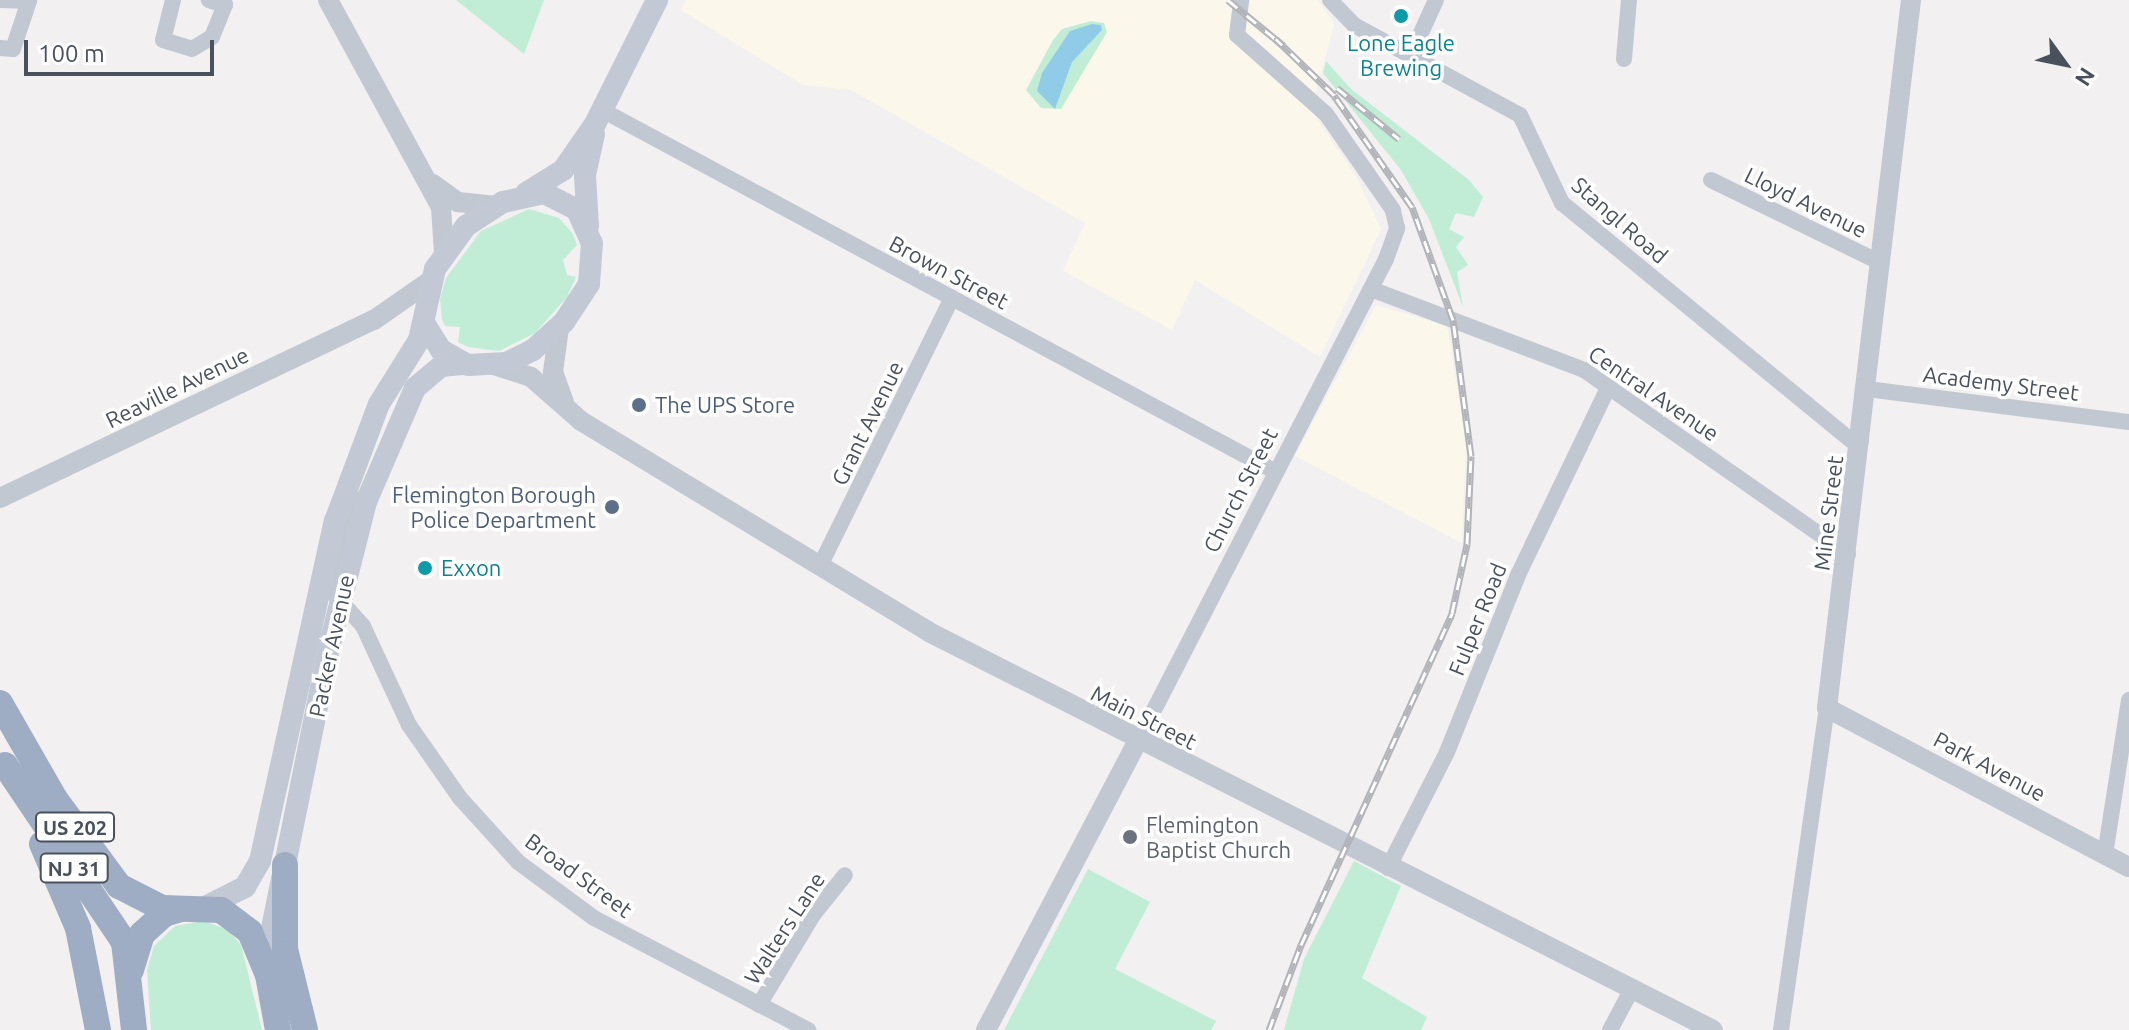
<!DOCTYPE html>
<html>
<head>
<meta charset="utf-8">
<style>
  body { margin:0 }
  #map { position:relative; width:2129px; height:1030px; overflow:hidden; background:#f2f0f0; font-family:Ubuntu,sans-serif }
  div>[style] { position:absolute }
  .commercial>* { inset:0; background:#fbf8eb }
  .green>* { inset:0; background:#c1edd6 }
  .water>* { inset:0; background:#90cce8 }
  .minor>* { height:16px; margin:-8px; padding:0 8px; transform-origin:8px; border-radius:8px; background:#c1c8d1 }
  .tertiary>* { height:20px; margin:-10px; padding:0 10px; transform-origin:10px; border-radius:10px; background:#c1c8d1 }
  .secondary>* { height:22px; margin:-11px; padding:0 11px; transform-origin:11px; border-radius:11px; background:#c2c9d5 }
  .trunk>* { height:26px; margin:-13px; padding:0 13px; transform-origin:13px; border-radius:13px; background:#9eacc4 }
  .rail>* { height:7px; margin-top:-3.5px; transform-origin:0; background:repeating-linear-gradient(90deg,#fff 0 12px,#b2b4ba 0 24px); box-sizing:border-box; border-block:2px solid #b2b4ba }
  .dots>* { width:22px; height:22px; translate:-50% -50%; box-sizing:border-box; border:4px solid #fff; border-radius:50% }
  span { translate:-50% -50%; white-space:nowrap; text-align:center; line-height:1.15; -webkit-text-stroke:7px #fff; paint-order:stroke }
  .shield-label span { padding:2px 6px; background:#fff; border:2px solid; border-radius:6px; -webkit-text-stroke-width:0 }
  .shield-label { font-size:20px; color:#49515c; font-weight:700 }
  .culture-label { font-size:22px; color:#0d838f }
  .left { translate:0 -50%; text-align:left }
  .street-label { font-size:22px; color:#49515c }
  .service-label { font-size:22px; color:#4e5e75 }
  .right { translate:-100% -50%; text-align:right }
  .worship-label { font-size:22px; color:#5b616d }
  .north { position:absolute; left:2025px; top:24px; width:80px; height:80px; -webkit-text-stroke:6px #fff; paint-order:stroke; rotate:123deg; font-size:22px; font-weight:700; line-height:32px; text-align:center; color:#49515c }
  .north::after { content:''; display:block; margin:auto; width:28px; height:36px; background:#49515c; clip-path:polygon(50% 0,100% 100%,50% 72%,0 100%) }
  .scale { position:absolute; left:24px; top:40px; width:190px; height:36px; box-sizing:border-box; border:4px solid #49515c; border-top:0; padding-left:10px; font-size:24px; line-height:28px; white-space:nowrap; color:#49515c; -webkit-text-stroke:6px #fff; paint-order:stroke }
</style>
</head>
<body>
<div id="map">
  <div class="commercial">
    <div style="clip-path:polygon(686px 0,1318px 0,1334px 24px,1311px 110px,1357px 178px,1381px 229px,1320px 357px,1195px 280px,1172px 330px,1063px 271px,1085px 223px,851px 90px,803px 85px,681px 10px)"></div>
    <div style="clip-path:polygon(1376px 305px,1447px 326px,1466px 442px,1462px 543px,1295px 456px)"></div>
  </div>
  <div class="green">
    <div style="clip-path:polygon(456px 0,544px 0,524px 54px)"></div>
    <div style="clip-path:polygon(1091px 21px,1104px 23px,1107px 32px,1061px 109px,1041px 108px,1026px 90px,1053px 40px,1062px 29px)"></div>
    <div style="clip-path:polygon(1326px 61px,1351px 89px,1469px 180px,1483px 197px,1474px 217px,1456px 213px,1449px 229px,1464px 237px,1456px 247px,1468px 265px,1457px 272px,1463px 307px,1429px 219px,1401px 170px,1323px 73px)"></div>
    <div style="clip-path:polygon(529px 209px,559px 218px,573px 234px,577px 245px,563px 260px,567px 275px,576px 277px,567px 297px,535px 333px,499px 351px,468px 347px,458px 342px,460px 327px,445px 326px,442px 319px,440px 299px,446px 278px,481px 231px)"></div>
    <div style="clip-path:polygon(1354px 861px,1401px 886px,1362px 978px,1427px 1017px,1421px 1030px,1284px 1030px,1304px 959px)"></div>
    <div style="clip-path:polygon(1088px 869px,1150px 902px,1115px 969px,1216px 1021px,1211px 1030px,1004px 1030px)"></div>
    <div style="clip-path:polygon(204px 921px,228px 930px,241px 945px,262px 1030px,151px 1030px,147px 970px,154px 946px,175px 926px)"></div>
  </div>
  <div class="water">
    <div style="clip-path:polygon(1092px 24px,1101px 25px,1102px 30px,1072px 62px,1055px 109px,1037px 91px,1042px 73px,1070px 31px)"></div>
  </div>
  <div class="minor">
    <div style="left:173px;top:0;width:41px;rotate:104deg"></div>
    <div style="left:163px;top:40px;width:30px;rotate:17deg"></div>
    <div style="left:192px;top:49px;width:23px;rotate:-31deg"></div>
    <div style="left:212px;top:37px;width:35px;rotate:-68deg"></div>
    <div style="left:225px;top:5px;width:17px;rotate:-163deg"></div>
    <div style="left:1330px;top:0;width:35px;rotate:46deg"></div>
    <div style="left:1354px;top:25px;width:189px;rotate:28.5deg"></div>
    <div style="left:1520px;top:115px;width:98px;rotate:64.5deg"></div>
    <div style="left:1562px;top:203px;width:374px;rotate:39.4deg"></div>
    <div style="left:1851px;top:440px;width:10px;rotate:6deg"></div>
    <div style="left:0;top:48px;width:13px;rotate:4deg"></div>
    <div style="left:13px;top:49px;width:51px;rotate:-71.6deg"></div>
    <div style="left:29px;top:1px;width:28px;rotate:-178deg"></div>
    <div style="left:1411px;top:55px;width:60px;rotate:-65.6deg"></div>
    <div style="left:1624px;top:59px;width:59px;rotate:-85.2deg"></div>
    <div style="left:602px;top:110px;width:765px;rotate:28.24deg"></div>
    <div style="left:1711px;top:180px;width:189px;rotate:26deg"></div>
    <div style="left:1371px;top:289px;width:228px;rotate:20.8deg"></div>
    <div style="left:1584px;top:370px;width:322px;rotate:34.9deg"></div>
    <div style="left:1867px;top:389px;width:264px;rotate:7.2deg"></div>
    <div style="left:351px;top:494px;width:86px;rotate:102.1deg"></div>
    <div style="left:333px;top:578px;width:17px;rotate:83deg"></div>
    <div style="left:335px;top:595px;width:42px;rotate:47.9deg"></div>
    <div style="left:363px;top:626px;width:109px;rotate:65.1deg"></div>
    <div style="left:409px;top:725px;width:89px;rotate:55.1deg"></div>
    <div style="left:460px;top:798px;width:86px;rotate:47.8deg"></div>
    <div style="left:518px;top:862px;width:94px;rotate:36.4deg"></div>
    <div style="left:594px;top:918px;width:242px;rotate:27.6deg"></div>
    <div style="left:820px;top:566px;width:299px;rotate:-63.8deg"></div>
    <div style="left:1138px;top:741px;width:542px;rotate:-62.77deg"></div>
    <div style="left:1386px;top:259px;width:33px;rotate:-70deg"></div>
    <div style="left:1397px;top:228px;width:18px;rotate:-103deg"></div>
    <div style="left:1393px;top:210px;width:117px;rotate:-124.9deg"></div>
    <div style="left:1326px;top:114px;width:119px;rotate:-138.4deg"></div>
    <div style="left:1237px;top:35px;width:35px;rotate:-83deg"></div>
    <div style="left:2105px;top:855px;width:157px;rotate:-81.2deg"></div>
    <div style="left:1388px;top:868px;width:130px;rotate:-63deg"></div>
    <div style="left:1447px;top:752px;width:191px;rotate:-68.1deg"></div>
    <div style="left:1518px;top:575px;width:208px;rotate:-64.3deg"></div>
    <div style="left:759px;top:1005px;width:105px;rotate:-59deg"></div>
    <div style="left:813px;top:915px;width:51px;rotate:-51.3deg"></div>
    <div style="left:1610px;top:1030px;width:47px;rotate:-61.8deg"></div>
    <div style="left:1781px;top:1030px;width:325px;rotate:-81.9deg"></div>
  </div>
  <div class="tertiary">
    <div style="left:328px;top:0;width:236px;rotate:61.4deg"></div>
    <div style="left:441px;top:207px;width:47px;rotate:86.3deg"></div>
    <div style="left:1911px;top:0;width:713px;rotate:96.77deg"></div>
    <div style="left:1827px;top:708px;width:341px;rotate:27.8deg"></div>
    <div style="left:433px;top:184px;width:31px;rotate:36deg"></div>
    <div style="left:458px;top:202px;width:36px;rotate:6deg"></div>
    <div style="left:559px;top:328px;width:44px;rotate:97.8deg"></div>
    <div style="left:553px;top:372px;width:32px;rotate:70deg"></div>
    <div style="left:494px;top:365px;width:39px;rotate:18deg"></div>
    <div style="left:531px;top:377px;width:67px;rotate:41.3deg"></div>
    <div style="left:581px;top:421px;width:407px;rotate:31.2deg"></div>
    <div style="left:929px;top:632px;width:879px;rotate:26.91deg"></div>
    <div style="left:0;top:498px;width:414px;rotate:-25.5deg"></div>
    <div style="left:374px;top:320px;width:68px;rotate:-34.9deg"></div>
    <div style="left:986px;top:1030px;width:327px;rotate:-62.3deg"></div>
  </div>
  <div class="secondary">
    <div style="left:526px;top:193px;width:44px;rotate:-31.9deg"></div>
    <div style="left:563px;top:170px;width:56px;rotate:-55.2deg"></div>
    <div style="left:595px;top:124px;width:139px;rotate:-63.4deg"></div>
    <div style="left:588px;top:226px;width:51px;rotate:-93.4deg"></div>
    <div style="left:585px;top:175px;width:42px;rotate:-77.6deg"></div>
    <div style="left:205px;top:907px;width:45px;rotate:-26.6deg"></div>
    <div style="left:245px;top:887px;width:30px;rotate:-60deg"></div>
    <div style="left:260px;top:861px;width:348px;rotate:-77.6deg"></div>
    <div style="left:335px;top:521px;width:125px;rotate:-69.4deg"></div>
    <div style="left:379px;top:404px;width:75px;rotate:-58deg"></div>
    <div style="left:419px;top:340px;width:73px;rotate:-77.3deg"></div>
    <div style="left:435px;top:269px;width:53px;rotate:-54.2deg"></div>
    <div style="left:466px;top:226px;width:44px;rotate:-33deg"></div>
    <div style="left:503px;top:202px;width:42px;rotate:-12.4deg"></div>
    <div style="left:544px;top:193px;width:37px;rotate:27deg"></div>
    <div style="left:577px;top:210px;width:36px;rotate:66deg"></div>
    <div style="left:592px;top:243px;width:41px;rotate:94.2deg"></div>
    <div style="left:589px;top:284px;width:45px;rotate:123.3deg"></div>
    <div style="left:564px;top:322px;width:42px;rotate:137.9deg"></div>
    <div style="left:533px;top:350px;width:30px;rotate:154deg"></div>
    <div style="left:506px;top:363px;width:38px;rotate:177deg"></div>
    <div style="left:468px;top:365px;width:31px;rotate:-151deg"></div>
    <div style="left:441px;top:350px;width:31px;rotate:-122deg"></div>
    <div style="left:268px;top:973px;width:35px;rotate:-87deg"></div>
    <div style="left:270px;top:938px;width:300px;rotate:-78.5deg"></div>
    <div style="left:330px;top:644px;width:146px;rotate:-75.8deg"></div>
    <div style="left:366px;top:502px;width:124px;rotate:-66.7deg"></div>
    <div style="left:415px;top:388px;width:34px;rotate:-40deg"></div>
    <div style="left:441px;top:366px;width:24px;rotate:-5deg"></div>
  </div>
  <div class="trunk">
    <div style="left:0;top:703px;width:111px;rotate:60.2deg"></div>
    <div style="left:55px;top:799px;width:108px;rotate:53.7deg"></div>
    <div style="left:119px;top:886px;width:48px;rotate:27.1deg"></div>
    <div style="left:162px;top:908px;width:59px;rotate:1.9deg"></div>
    <div style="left:221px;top:910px;width:36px;rotate:37deg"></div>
    <div style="left:250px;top:932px;width:47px;rotate:67.3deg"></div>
    <div style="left:268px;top:975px;width:56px;rotate:79.7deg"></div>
    <div style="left:5px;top:765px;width:213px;rotate:56.1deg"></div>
    <div style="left:124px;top:942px;width:89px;rotate:83.5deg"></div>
    <div style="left:42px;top:844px;width:91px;rotate:66.8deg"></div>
    <div style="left:78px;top:928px;width:104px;rotate:78.9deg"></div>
    <div style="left:285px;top:865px;width:84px;rotate:90deg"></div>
    <div style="left:285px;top:949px;width:83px;rotate:76.1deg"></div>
    <div style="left:131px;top:970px;width:38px;rotate:-73deg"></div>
    <div style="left:142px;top:934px;width:30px;rotate:-42deg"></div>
    <div style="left:164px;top:914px;width:17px;rotate:-17deg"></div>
  </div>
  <div class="rail">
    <div style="left:1228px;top:0;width:72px;rotate:39.4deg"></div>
    <div style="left:1337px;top:88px;width:80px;rotate:39.4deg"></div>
    <div style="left:1269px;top:1030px;width:91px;rotate:-69.4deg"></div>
    <div style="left:1301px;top:945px;width:365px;rotate:-65.5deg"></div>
    <div style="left:1452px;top:613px;width:71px;rotate:-77.7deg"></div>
    <div style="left:1467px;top:544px;width:88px;rotate:-87.4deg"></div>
    <div style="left:1471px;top:456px;width:137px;rotate:-97.5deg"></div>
    <div style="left:1453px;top:320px;width:120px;rotate:-109.9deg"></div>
    <div style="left:1412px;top:207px;width:136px;rotate:-124.9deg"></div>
    <div style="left:1334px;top:95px;width:81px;rotate:-136deg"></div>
  </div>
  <div class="dots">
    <div style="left:1401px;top:16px;background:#0f9aa8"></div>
    <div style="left:639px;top:405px;background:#5c6f8a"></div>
    <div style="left:612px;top:507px;background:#5c6f8a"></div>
    <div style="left:425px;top:568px;background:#0f9aa8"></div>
    <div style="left:1130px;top:837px;background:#6b7280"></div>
  </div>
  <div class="shield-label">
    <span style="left:75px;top:827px">US 202</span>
    <span style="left:74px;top:868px">NJ 31</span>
  </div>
  <div class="culture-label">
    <span style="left:1401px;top:55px">Lone Eagle<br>Brewing</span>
    <span class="left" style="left:441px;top:568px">Exxon</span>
  </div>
  <div class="street-label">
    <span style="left:1806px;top:202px;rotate:26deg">Lloyd Avenue</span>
    <span style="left:1620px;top:220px;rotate:41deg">Stangl Road</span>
    <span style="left:949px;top:272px;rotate:28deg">Brown Street</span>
    <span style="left:2001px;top:383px;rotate:7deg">Academy Street</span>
    <span style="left:177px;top:387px;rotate:-26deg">Reaville Avenue</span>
    <span style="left:1654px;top:393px;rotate:34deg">Central Avenue</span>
    <span style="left:867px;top:423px;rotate:-64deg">Grant Avenue</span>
    <span style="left:1240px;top:490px;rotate:-63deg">Church Street</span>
    <span style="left:1828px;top:513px;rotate:-83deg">Mine Street</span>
    <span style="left:1477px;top:619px;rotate:-68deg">Fulper Road</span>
    <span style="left:331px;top:646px;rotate:-78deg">Packer Avenue</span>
    <span style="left:1144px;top:717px;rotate:27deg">Main Street</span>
    <span style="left:1990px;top:766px;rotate:28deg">Park Avenue</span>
    <span style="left:579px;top:875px;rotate:36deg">Broad Street</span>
    <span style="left:784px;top:928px;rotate:-57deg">Walters Lane</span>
  </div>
  <div class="service-label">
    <span class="left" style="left:655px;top:405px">The UPS Store</span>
    <span class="right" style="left:596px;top:507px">Flemington Borough<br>Police Department</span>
  </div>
  <div class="worship-label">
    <span class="left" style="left:1146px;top:837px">Flemington<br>Baptist Church</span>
  </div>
  <div class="north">N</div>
  <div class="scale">100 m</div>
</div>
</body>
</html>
